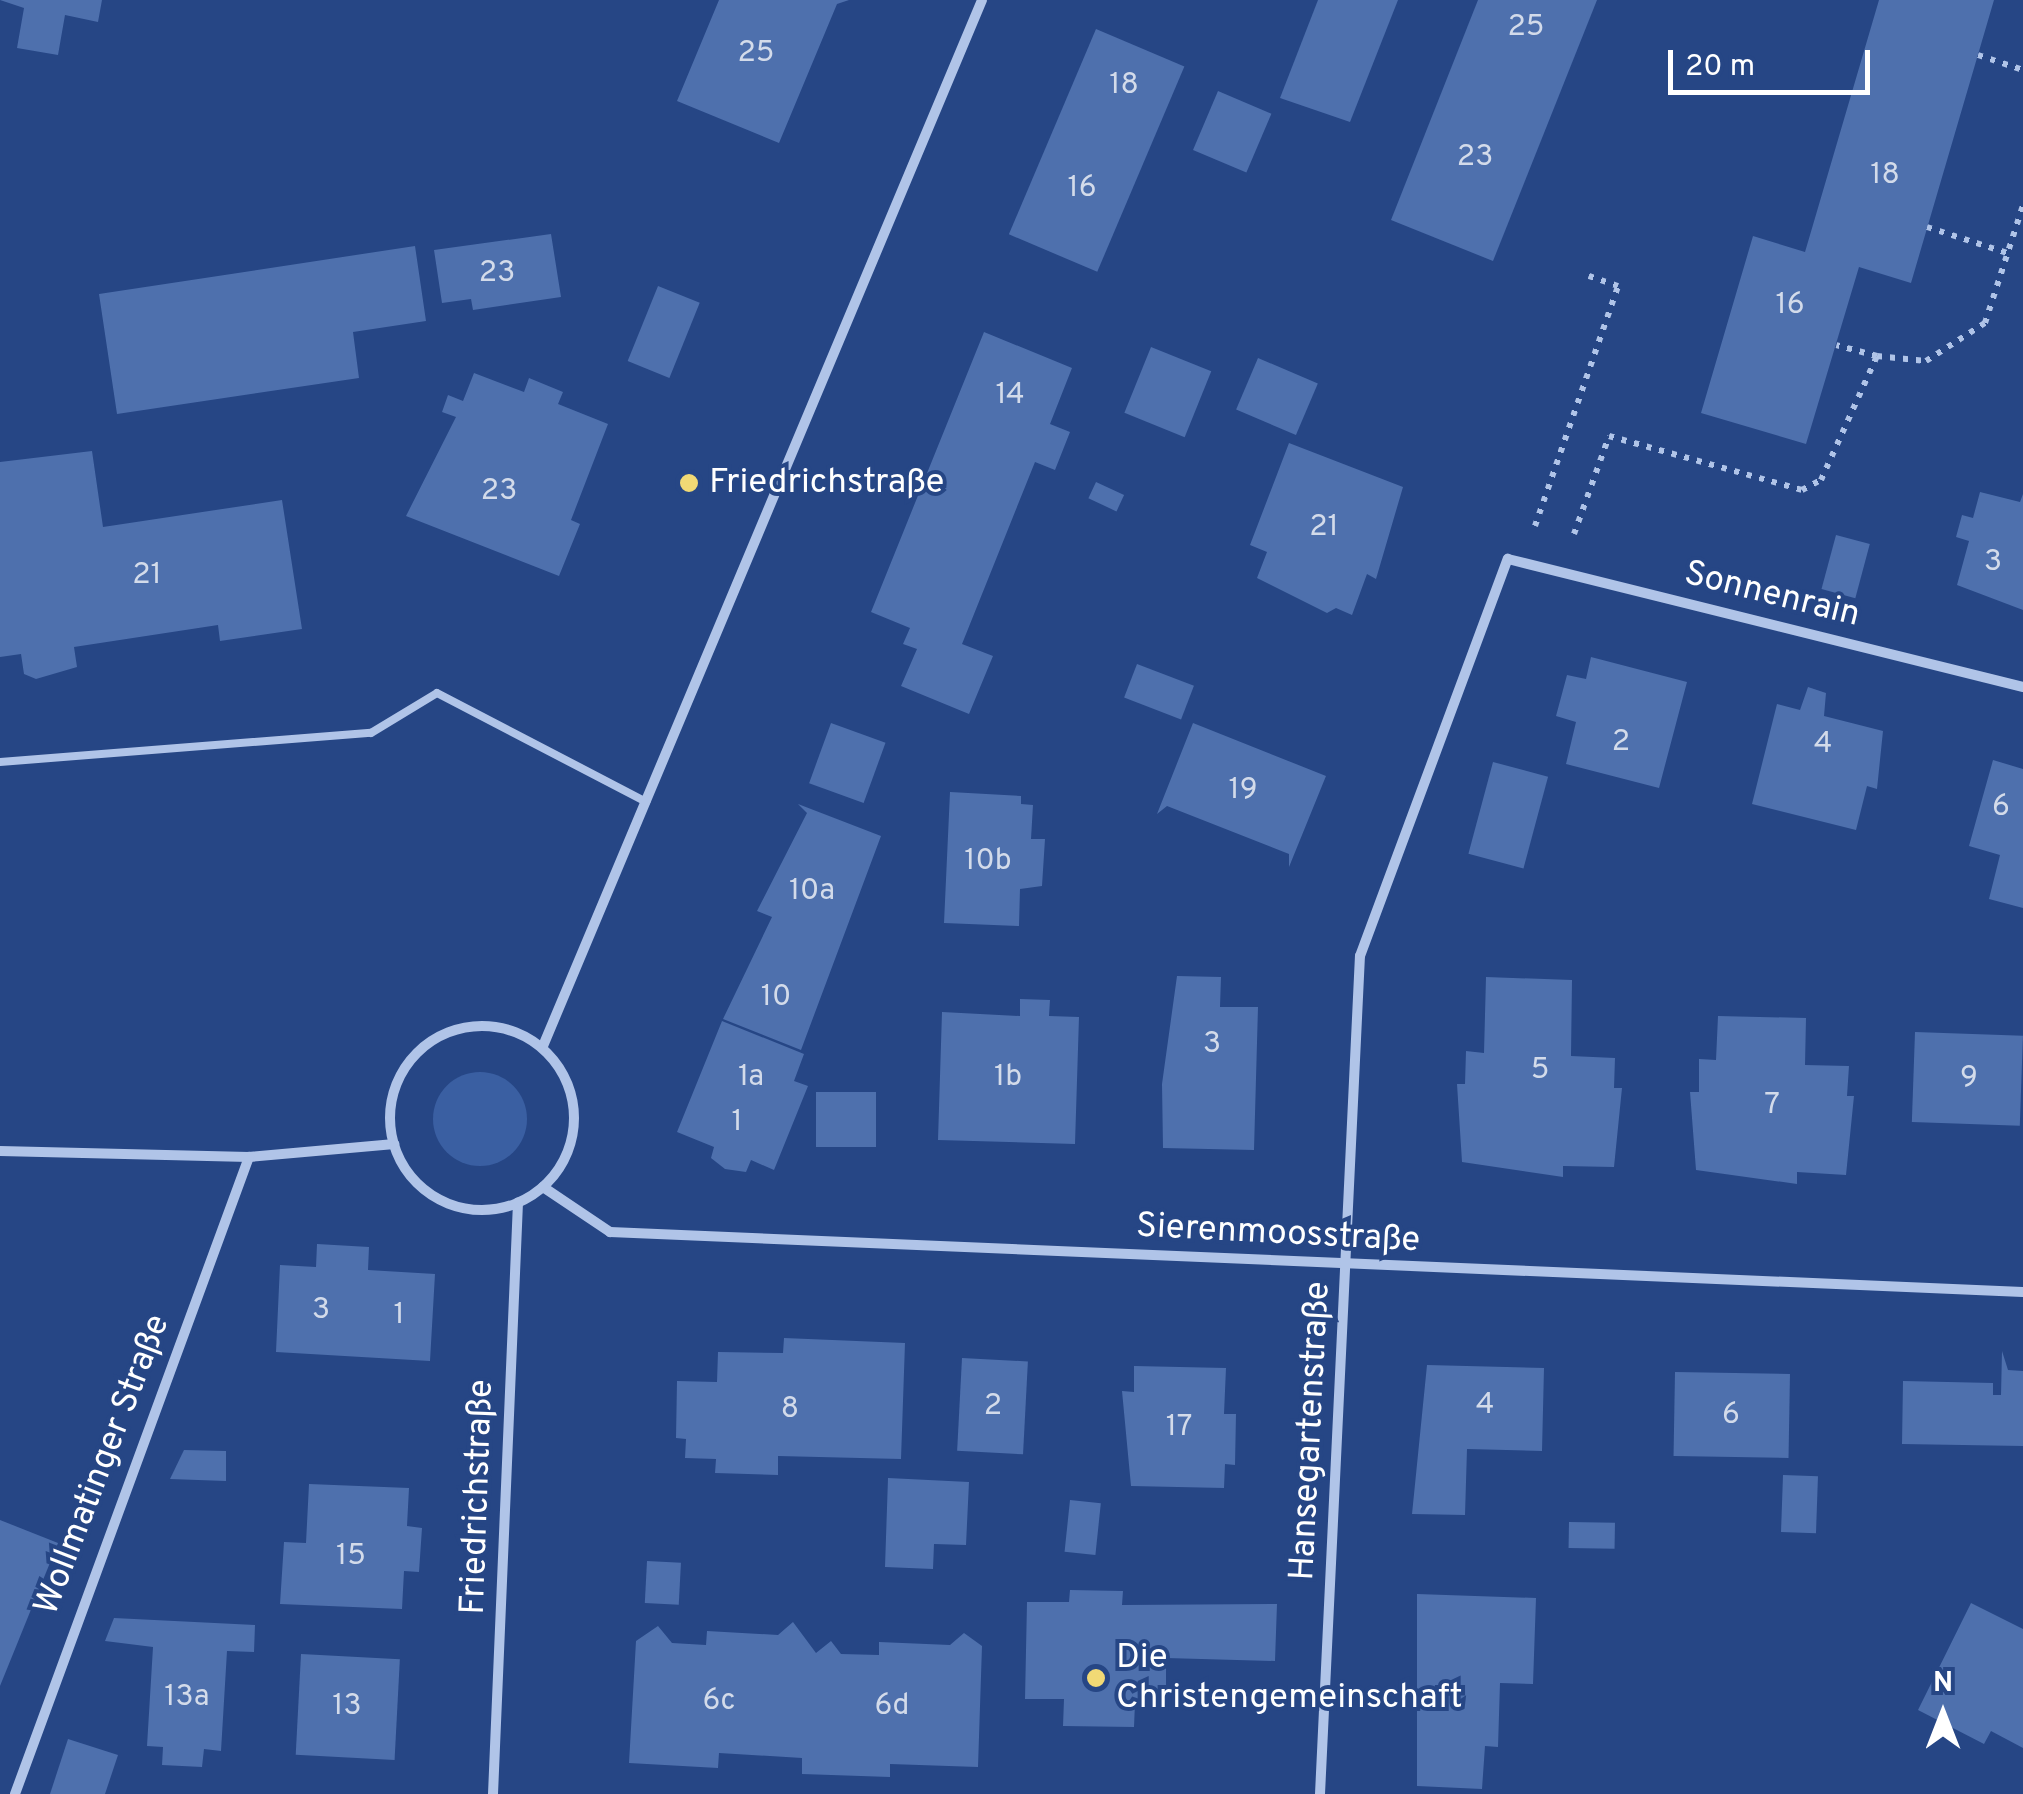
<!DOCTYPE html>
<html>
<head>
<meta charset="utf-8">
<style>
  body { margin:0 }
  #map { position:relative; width:2023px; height:1794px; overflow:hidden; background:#264685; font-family:Overpass,sans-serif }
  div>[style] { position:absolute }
  .green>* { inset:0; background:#3a5fa2 }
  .round { border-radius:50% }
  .building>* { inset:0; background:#4e70ad; transform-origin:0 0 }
  .path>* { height:6px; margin-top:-3px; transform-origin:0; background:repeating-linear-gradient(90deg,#b0c4e8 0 5px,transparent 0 13px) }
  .lane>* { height:8px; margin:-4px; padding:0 4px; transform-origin:4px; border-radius:4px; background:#b0c4e8 }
  .street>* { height:10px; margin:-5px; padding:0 5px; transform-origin:5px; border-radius:5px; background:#b0c4e8 }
  .street>.ring { margin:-5px; padding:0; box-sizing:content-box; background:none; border:10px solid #b0c4e8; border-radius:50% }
  .dots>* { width:28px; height:28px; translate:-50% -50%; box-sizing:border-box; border:5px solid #264685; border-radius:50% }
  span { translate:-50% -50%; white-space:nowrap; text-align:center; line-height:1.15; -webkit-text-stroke:8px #264685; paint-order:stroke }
  .number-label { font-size:30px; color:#d3dbea }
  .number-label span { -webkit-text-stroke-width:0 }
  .poi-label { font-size:35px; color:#fff }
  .left { translate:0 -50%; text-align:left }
  .street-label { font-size:35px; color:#fff }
  .north { position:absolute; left:1893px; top:1664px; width:100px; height:100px; -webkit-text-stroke:8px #264685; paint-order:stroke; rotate:0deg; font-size:28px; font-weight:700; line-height:40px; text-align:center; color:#fff }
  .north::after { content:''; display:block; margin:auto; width:35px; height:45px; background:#fff; clip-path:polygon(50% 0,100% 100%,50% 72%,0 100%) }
  .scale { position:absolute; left:1668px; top:50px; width:202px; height:45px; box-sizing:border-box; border:5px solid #fff; border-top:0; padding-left:12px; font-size:30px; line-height:35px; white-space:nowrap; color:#fff; -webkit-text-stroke:8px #264685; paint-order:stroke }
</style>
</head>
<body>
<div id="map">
  <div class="green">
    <div class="round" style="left:433px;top:1072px;width:94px;height:94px"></div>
  </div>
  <div class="building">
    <div style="clip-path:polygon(0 0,102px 0,98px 22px,65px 15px,58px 55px,17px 48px,24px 8px)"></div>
    <div style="clip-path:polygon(719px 0,849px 0,837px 4px,779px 143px,677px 101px)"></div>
    <div style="clip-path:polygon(1318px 0,1398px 0,1350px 122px,1280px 98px)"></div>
    <div style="clip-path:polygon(1478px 0,1597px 0,1493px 261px,1391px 220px)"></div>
    <div style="clip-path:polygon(1879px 0,1994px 0,1911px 283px,1859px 267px,1806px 444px,1701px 413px,1753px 236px,1805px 252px)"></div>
    <div style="left:1096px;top:29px;width:96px;height:223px;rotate:23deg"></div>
    <div style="left:1218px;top:91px;width:58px;height:64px;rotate:23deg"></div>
    <div style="clip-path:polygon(551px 234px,561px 297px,473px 310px,471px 299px,442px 303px,434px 250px)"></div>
    <div style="clip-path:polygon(415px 246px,426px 321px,353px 332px,359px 378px,117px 414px,99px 294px)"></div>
    <div style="left:658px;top:286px;width:45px;height:81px;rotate:22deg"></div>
    <div style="clip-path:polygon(984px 332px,1072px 368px,1050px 424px,1070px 432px,1055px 470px,1035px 462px,962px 644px,993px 656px,969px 714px,901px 686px,917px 649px,903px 644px,910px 628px,871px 612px)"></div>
    <div style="left:1151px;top:347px;width:65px;height:71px;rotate:22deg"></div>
    <div style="left:1258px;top:358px;width:65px;height:56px;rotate:23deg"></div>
    <div style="clip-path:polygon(474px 373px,524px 392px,529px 378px,563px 392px,558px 404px,608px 424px,571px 520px,580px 524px,559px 576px,406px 516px,456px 417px,442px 412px,448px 395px,463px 401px)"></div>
    <div style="clip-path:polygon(1289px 443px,1403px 487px,1376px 579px,1367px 574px,1352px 615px,1336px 608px,1327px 613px,1257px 578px,1267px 552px,1250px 545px)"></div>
    <div style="clip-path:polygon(92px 451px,103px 527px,282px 500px,302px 629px,220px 641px,218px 625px,74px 647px,77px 667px,36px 679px,24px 674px,21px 654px,0 657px,0 462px)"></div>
    <div style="left:1096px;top:482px;width:31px;height:18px;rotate:25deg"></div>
    <div style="clip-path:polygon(1980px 492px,2020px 502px,2023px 494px,2023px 610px,1957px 585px,1969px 541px,1956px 537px,1962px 515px,1973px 518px)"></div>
    <div style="left:1836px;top:535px;width:35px;height:56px;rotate:15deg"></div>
    <div style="clip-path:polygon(1591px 657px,1687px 682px,1659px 788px,1566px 764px,1576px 722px,1556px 716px,1567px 675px,1586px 679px)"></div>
    <div style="left:1137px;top:664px;width:61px;height:36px;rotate:21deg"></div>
    <div style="clip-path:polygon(1808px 687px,1826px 693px,1824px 716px,1883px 731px,1877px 789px,1867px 786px,1856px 830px,1752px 804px,1777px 704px,1800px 710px)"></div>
    <div style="left:831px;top:723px;width:58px;height:64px;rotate:20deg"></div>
    <div style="clip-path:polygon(1193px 723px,1326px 776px,1289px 867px,1289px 854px,1167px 806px,1157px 814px)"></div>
    <div style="clip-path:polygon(1993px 760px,2023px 769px,2023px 908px,1989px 899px,2000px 855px,1969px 846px)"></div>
    <div style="left:1493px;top:762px;width:57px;height:95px;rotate:15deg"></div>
    <div style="clip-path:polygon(950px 792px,1021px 796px,1021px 804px,1033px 805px,1031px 839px,1045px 839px,1042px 886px,1020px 889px,1019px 926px,944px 923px)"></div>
    <div style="clip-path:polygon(798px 804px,881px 836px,801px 1050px,723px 1019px,772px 917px,757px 911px,807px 813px)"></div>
    <div style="clip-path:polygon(1177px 976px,1221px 977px,1220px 1007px,1258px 1007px,1254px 1150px,1163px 1148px,1162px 1084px)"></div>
    <div style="clip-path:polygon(1486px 977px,1572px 980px,1571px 1056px,1615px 1058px,1614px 1088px,1622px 1088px,1614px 1167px,1563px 1166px,1563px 1177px,1462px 1162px,1457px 1084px,1465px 1084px,1466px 1051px,1484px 1053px)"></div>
    <div style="clip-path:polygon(1020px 999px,1050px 1000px,1049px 1016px,1079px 1017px,1075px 1144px,938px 1140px,942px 1012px,1020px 1016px)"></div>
    <div style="clip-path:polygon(1718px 1016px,1806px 1018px,1805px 1065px,1849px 1066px,1847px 1096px,1854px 1096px,1846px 1175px,1797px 1172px,1797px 1184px,1696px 1170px,1690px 1092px,1699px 1092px,1699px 1059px,1716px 1060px)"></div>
    <div style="clip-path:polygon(722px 1021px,804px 1054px,794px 1081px,808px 1086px,774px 1170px,751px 1160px,746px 1172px,725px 1169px,711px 1158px,714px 1147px,677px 1132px)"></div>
    <div style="left:1915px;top:1032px;width:108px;height:90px;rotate:2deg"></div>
    <div style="left:816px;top:1092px;width:60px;height:55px"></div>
    <div style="clip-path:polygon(317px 1244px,369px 1247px,368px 1270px,435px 1274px,430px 1361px,276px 1352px,280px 1265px,316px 1267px)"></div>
    <div style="clip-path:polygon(784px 1338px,905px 1343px,901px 1459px,778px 1456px,778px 1475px,715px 1473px,716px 1459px,685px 1458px,686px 1439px,676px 1438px,677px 1381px,717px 1382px,718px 1352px,783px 1353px)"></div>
    <div style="clip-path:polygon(2002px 1351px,2008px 1370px,2023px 1371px,2023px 1446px,1902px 1444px,1903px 1381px,1993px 1383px,1993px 1395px,2001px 1395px)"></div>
    <div style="left:962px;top:1358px;width:66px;height:93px;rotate:3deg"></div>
    <div style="clip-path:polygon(1427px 1365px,1544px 1368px,1542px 1451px,1467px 1449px,1465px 1515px,1412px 1514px)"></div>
    <div style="clip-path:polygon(1134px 1366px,1226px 1368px,1224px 1414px,1236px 1414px,1235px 1465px,1225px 1464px,1224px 1488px,1131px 1486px,1122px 1391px,1134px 1392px)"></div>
    <div style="left:1675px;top:1372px;width:115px;height:84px;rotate:1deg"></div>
    <div style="clip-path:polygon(184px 1450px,226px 1451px,226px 1481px,170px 1479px)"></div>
    <div style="left:1783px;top:1475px;width:35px;height:57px;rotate:2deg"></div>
    <div style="clip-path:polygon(888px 1478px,969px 1482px,966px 1545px,934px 1544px,933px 1569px,885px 1567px)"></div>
    <div style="clip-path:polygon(309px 1484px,409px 1488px,407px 1526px,422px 1528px,419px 1572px,404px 1571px,402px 1609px,280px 1604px,284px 1542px,306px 1543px)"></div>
    <div style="left:1070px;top:1500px;width:31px;height:52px;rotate:6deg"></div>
    <div style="clip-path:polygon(0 1520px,58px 1543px,0 1686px)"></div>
    <div style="left:1569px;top:1522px;width:46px;height:26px;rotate:1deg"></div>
    <div style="left:647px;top:1561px;width:34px;height:42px;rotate:3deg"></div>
    <div style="clip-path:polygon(1070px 1590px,1123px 1591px,1122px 1605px,1277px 1604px,1275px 1661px,1166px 1658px,1166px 1703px,1135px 1703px,1134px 1727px,1063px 1726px,1064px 1699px,1025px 1699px,1027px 1602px,1069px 1602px)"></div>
    <div style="clip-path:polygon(1417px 1594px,1536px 1598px,1533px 1684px,1500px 1683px,1498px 1747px,1485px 1746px,1482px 1789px,1417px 1786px)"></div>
    <div style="clip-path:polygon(1971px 1603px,2023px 1629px,2023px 1748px,1991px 1731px,1984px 1744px,1918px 1710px)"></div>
    <div style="clip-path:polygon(114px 1618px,255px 1625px,254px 1652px,227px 1651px,221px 1751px,204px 1749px,202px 1767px,162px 1765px,163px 1747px,147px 1746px,153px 1647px,105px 1641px)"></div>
    <div style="clip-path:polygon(793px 1622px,816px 1653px,831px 1641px,841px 1654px,879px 1655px,879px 1642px,950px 1645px,964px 1633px,982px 1646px,978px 1767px,890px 1764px,890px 1777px,802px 1774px,802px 1758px,719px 1753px,718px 1768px,629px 1763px,636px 1641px,658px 1626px,672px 1643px,706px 1645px,707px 1631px,778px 1635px)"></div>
    <div style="left:301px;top:1654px;width:99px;height:101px;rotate:3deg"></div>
    <div style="clip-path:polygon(68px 1739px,118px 1755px,105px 1794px,50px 1794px)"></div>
  </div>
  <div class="path">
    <div style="left:1978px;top:55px;width:47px;rotate:18.4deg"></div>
    <div style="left:1927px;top:227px;width:84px;rotate:18deg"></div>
    <div style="left:1877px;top:356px;width:49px;rotate:5.8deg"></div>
    <div style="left:1926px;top:361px;width:70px;rotate:-32.8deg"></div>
    <div style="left:1985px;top:323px;width:124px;rotate:-72.1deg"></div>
    <div style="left:1535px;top:526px;width:254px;rotate:-70.9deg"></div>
    <div style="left:1618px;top:286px;width:31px;rotate:-161deg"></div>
    <div style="left:1574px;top:534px;width:104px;rotate:-70.3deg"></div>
    <div style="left:1609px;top:436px;width:200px;rotate:15.6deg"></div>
    <div style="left:1802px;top:490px;width:21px;rotate:-28deg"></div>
    <div style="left:1821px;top:480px;width:136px;rotate:-65.7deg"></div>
    <div style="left:1877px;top:356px;width:42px;rotate:-165deg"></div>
  </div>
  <div class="lane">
    <div style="left:0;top:762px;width:372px;rotate:-4.5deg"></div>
    <div style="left:371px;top:733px;width:77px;rotate:-31.2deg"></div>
    <div style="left:437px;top:693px;width:236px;rotate:27.5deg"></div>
  </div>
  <div class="street">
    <div class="ring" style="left:390px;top:1026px;width:174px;height:174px"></div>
    <div style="left:543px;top:1046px;width:1134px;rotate:-67.23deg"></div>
    <div style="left:0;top:1151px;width:249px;rotate:1.4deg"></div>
    <div style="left:249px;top:1157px;width:146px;rotate:-5.1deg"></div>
    <div style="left:543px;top:1187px;width:81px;rotate:33.9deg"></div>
    <div style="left:610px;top:1232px;width:1414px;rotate:2.43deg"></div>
    <div style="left:15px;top:1794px;width:679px;rotate:-69.83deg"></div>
    <div style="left:493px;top:1794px;width:592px;rotate:-87.58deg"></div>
    <div style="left:1320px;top:1794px;width:839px;rotate:-87.27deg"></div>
    <div style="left:1360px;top:956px;width:424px;rotate:-69.6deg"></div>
    <div style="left:1508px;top:559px;width:531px;rotate:13.96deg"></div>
  </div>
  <div class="dots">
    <div style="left:689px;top:483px;background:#f1d975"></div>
    <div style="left:1096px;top:1678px;background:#f1d975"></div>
  </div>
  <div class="number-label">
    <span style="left:1526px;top:28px">25</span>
    <span style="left:756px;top:54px">25</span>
    <span style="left:1124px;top:86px">18</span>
    <span style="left:1475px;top:158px">23</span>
    <span style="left:1885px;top:176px">18</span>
    <span style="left:1082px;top:189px">16</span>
    <span style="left:497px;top:274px">23</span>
    <span style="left:1790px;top:306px">16</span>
    <span style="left:1010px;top:396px">14</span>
    <span style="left:499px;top:492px">23</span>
    <span style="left:1324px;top:528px">21</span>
    <span style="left:1993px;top:563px">3</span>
    <span style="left:147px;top:576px">21</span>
    <span style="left:1621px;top:743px">2</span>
    <span style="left:1823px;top:745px">4</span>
    <span style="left:1243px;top:791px">19</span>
    <span style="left:2001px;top:808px">6</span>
    <span style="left:988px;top:862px">10b</span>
    <span style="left:812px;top:892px">10a</span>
    <span style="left:776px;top:998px">10</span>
    <span style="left:1212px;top:1045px">3</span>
    <span style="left:1540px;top:1071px">5</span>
    <span style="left:751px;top:1078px">1a</span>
    <span style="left:1008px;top:1078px">1b</span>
    <span style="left:1969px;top:1079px">9</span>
    <span style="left:1772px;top:1106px">7</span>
    <span style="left:737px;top:1123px">1</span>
    <span style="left:321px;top:1311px">3</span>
    <span style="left:399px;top:1316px">1</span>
    <span style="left:1485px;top:1406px">4</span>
    <span style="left:993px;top:1407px">2</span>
    <span style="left:790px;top:1410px">8</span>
    <span style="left:1731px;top:1416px">6</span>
    <span style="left:1179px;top:1428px">17</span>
    <span style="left:351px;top:1557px">15</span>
    <span style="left:187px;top:1698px">13a</span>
    <span style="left:719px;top:1702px">6c</span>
    <span style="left:347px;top:1707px">13</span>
    <span style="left:892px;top:1707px">6d</span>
  </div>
  <div class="poi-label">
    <span class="left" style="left:709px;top:483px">Friedrichstraße</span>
    <span class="left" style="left:1116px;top:1678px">Die<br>Christengemeinschaft</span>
  </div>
  <div class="street-label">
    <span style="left:1772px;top:595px;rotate:14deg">Sonnenrain</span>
    <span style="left:1278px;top:1234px;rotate:3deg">Sierenmoosstraße</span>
    <span style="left:1311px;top:1431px;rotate:-87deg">Hansegartenstraße</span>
    <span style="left:103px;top:1465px;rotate:-69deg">Wollmatinger Straße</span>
    <span style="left:478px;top:1497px;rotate:-88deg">Friedrichstraße</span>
  </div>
  <div class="north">N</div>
  <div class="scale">20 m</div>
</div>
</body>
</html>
